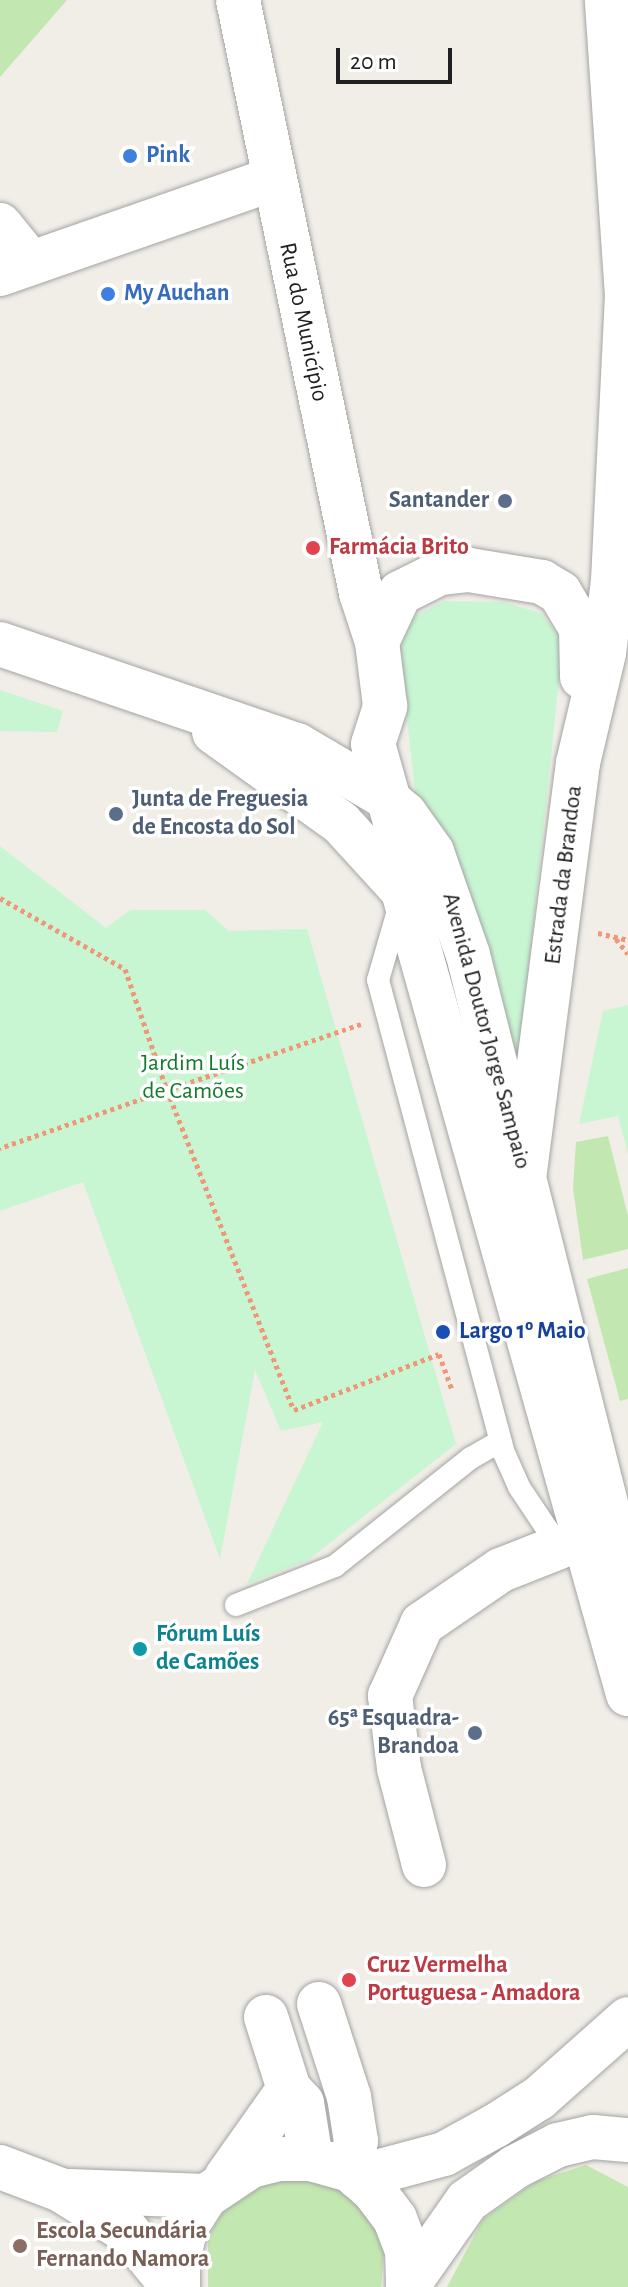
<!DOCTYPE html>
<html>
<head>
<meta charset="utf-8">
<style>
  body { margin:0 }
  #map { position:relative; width:628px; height:2287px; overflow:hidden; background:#f0eee7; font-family:"Alegreya Sans",sans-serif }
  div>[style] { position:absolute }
  .grass>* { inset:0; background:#c3e7b1 }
  .park>* { inset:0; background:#c8f6d2 }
  .path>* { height:5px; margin-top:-2.5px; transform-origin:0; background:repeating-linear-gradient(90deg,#f19677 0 4px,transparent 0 8px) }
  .roads { filter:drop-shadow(0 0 2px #a4a4a4) drop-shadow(0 0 2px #a4a4a4) }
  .service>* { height:22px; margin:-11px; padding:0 11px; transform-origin:11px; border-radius:11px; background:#fff }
  .minor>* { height:44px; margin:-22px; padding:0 22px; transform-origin:22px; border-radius:22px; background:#fff }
  .tertiary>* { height:44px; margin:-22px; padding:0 22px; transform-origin:22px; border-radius:22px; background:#fff }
  .dots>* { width:22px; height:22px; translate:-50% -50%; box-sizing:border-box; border:4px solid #fff; border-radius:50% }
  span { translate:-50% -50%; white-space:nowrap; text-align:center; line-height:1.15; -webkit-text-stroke:7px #fff; paint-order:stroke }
  .shop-label { font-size:24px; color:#366cbe; font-weight:700 }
  .left { translate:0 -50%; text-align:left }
  .street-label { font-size:24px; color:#202020 }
  .service-label { font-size:24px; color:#4e5e75; font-weight:700 }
  .right { translate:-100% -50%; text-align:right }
  .health-label { font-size:24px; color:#be3a42; font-weight:700 }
  .park-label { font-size:24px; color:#137a2a }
  .transit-label { font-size:24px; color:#164399; font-weight:700 }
  .culture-label { font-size:24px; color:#0d838f; font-weight:700 }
  .education-label { font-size:24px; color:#785e54; font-weight:700 }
  .scale { position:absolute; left:336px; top:48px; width:116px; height:36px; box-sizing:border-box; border:4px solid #202020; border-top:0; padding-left:10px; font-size:24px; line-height:28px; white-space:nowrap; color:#202020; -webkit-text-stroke:6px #fff; paint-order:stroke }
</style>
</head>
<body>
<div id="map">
  <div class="grass">
    <div style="clip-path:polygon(0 0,67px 0,0 77px)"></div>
    <div style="clip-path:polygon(608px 1136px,628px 1216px,628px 1249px,583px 1260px,573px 1188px,576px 1142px)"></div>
    <div style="clip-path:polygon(628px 1268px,628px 1399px,620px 1401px,587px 1279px)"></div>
    <div style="clip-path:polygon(586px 2165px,628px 2187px,628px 2287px,447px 2287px,483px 2219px,536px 2181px)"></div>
    <div style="clip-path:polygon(302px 2177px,330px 2184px,355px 2199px,373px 2223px,384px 2251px,381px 2287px,208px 2287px,208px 2238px,222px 2212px,244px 2192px,272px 2179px)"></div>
  </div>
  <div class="park">
    <div style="clip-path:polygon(444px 601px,503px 602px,541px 613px,563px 642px,518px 1069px,416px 801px,399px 645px,413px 617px)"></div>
    <div style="clip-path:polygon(0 690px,63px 711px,57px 732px,0 731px)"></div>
    <div style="clip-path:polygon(0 846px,106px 928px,130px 910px,205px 910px,229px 931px,307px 929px,456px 1444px,308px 1560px,247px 1584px,323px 1422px,281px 1431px,255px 1370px,220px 1559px,83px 1182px,0 1211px)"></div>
    <div style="clip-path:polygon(628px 1005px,628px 1154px,618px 1116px,579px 1124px,603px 1011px)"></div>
  </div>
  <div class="path">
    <div style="left:0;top:898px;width:144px;rotate:29.6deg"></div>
    <div style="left:125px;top:969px;width:128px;rotate:70.9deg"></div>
    <div style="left:167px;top:1090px;width:177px;rotate:160.8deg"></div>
    <div style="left:598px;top:933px;width:31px;rotate:13deg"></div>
    <div style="left:616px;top:939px;width:19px;rotate:51deg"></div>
    <div style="left:361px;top:1024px;width:205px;rotate:161.2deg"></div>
    <div style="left:167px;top:1090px;width:344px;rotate:68.4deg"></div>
    <div style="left:294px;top:1410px;width:155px;rotate:-21.1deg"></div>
    <div style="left:439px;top:1354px;width:38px;rotate:70deg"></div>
  </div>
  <div class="roads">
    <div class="service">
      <div style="left:400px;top:904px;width:79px;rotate:106.1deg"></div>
      <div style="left:378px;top:980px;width:489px;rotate:75.1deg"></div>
      <div style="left:504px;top:1453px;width:37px;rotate:66deg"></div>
      <div style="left:519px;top:1487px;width:79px;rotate:56.3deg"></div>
      <div style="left:236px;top:1605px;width:106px;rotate:-21.5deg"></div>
      <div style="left:335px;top:1566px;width:174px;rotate:-38.5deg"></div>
      <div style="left:471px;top:1458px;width:34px;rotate:-30deg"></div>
    </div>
    <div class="minor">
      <div style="left:238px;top:0;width:606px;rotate:78.28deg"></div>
      <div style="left:361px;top:593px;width:52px;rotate:71.9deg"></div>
      <div style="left:0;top:225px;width:48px;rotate:51deg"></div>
      <div style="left:0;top:274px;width:289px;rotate:-19.2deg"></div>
      <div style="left:403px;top:891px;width:37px;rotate:-88deg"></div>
      <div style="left:404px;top:854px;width:114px;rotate:-105.7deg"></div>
      <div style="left:373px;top:744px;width:40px;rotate:-72deg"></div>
      <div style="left:385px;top:706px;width:64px;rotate:-97.1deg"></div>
      <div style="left:377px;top:642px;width:54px;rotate:-64.9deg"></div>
      <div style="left:400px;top:593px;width:45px;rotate:-26.6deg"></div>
      <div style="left:440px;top:573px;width:29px;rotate:-6deg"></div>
      <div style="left:469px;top:570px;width:74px;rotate:9.3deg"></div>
      <div style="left:542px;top:582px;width:21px;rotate:31deg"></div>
      <div style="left:560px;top:593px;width:41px;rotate:59deg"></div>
      <div style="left:581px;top:628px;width:49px;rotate:88.8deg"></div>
      <div style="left:525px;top:1171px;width:411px;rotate:-82.6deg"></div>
      <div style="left:578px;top:763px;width:113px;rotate:-76.7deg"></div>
      <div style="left:604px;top:653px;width:73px;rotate:-82.9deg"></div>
      <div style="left:613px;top:581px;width:285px;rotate:-87.2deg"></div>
      <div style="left:627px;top:296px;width:297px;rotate:-93.9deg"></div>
      <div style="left:424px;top:1865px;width:100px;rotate:-104.5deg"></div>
      <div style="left:399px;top:1768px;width:73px;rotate:-97.1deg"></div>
      <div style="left:390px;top:1696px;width:79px;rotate:-66deg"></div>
      <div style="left:422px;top:1624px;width:96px;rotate:-34.4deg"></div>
      <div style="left:501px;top:1570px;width:62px;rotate:-21.6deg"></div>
      <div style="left:319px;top:2004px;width:98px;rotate:72.1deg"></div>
      <div style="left:349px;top:2097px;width:45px;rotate:81deg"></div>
      <div style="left:356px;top:2141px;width:30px;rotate:102deg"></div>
      <div style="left:266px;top:2017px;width:76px;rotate:72.3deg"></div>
      <div style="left:289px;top:2089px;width:19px;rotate:47deg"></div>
      <div style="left:302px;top:2103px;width:57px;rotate:80.9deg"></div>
      <div style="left:0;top:2167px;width:65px;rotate:20.7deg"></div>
      <div style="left:61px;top:2190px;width:79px;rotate:32.1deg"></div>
      <div style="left:128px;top:2232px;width:71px;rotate:50.7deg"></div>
      <div style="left:358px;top:2177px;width:89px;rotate:-15deg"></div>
      <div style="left:444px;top:2154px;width:58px;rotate:-28.8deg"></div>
      <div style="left:495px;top:2126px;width:52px;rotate:-32.5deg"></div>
      <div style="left:539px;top:2098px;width:119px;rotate:-41.6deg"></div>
      <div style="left:226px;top:2178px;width:109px;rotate:-54.7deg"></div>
      <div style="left:69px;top:2191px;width:137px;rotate:2.1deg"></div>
      <div style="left:408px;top:2285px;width:103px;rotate:-54.9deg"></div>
      <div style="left:467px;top:2201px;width:59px;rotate:-35.3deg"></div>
      <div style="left:515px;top:2167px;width:48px;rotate:-27.1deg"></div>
      <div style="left:558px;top:2145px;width:36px;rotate:-13deg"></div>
      <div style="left:593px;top:2137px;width:35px;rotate:5deg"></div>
      <div style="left:178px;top:2287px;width:29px;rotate:-90deg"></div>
      <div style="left:178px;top:2258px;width:34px;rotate:-75deg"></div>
      <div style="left:187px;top:2225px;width:35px;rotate:-57deg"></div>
      <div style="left:206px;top:2196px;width:54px;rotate:-33.7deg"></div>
      <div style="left:251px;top:2166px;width:30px;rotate:-14deg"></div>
      <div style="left:280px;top:2159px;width:31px"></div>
      <div style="left:311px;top:2159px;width:41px;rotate:15.8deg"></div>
      <div style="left:350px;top:2170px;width:32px;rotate:41deg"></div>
      <div style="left:374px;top:2191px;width:35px;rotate:53deg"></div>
      <div style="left:395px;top:2219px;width:34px;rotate:69deg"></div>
      <div style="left:407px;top:2251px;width:36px;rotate:88deg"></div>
    </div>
    <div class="tertiary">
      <div style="left:0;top:644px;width:314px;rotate:18.8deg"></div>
      <div style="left:297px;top:745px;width:101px;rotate:30.4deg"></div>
      <div style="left:384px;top:796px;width:28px;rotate:41deg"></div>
      <div style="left:405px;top:814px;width:47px;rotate:54.6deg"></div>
      <div style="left:432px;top:852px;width:109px;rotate:70.7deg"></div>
      <div style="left:468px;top:955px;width:656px;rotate:75.88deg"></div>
      <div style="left:214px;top:732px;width:156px;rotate:35.6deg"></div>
      <div style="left:341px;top:823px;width:92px;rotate:47.6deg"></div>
      <div style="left:403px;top:891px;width:834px;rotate:74.35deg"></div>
    </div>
  </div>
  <div class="dots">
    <div style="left:130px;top:156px;background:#3f7fe0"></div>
    <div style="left:108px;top:294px;background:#3f7fe0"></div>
    <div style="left:505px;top:501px;background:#5c6f8a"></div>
    <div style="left:313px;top:548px;background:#e0444e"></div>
    <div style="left:116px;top:814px;background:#5c6f8a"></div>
    <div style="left:443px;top:1332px;background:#1a4fb4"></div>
    <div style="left:140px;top:1649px;background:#0f9aa8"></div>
    <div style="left:475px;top:1733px;background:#5c6f8a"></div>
    <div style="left:349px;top:1980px;background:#e0444e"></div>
    <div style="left:20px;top:2246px;background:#8d6e63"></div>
  </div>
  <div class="shop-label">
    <span class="left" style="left:146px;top:156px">Pink</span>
    <span class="left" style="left:124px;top:294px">My Auchan</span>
  </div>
  <div class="street-label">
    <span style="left:303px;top:322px;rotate:78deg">Rua do Município</span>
    <span style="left:564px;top:875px;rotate:-83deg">Estrada da Brandoa</span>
    <span style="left:486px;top:1031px;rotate:75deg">Avenida Doutor Jorge Sampaio</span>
  </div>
  <div class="service-label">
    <span class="right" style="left:489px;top:501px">Santander</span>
    <span class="left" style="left:132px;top:814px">Junta de Freguesia<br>de Encosta do Sol</span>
    <span class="right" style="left:459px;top:1733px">65ª Esquadra-<br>Brandoa</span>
  </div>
  <div class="health-label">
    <span class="left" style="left:329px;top:548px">Farmácia Brito</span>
    <span class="left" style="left:367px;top:1980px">Cruz Vermelha<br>Portuguesa - Amadora</span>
  </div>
  <div class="park-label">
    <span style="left:193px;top:1078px">Jardim Luís<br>de Camões</span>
  </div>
  <div class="transit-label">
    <span class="left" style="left:459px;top:1332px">Largo 1º Maio</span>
  </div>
  <div class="culture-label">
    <span class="left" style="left:156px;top:1649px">Fórum Luís<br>de Camões</span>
  </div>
  <div class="education-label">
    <span class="left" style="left:36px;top:2246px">Escola Secundária<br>Fernando Namora</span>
  </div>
  <div class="scale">20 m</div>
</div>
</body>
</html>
